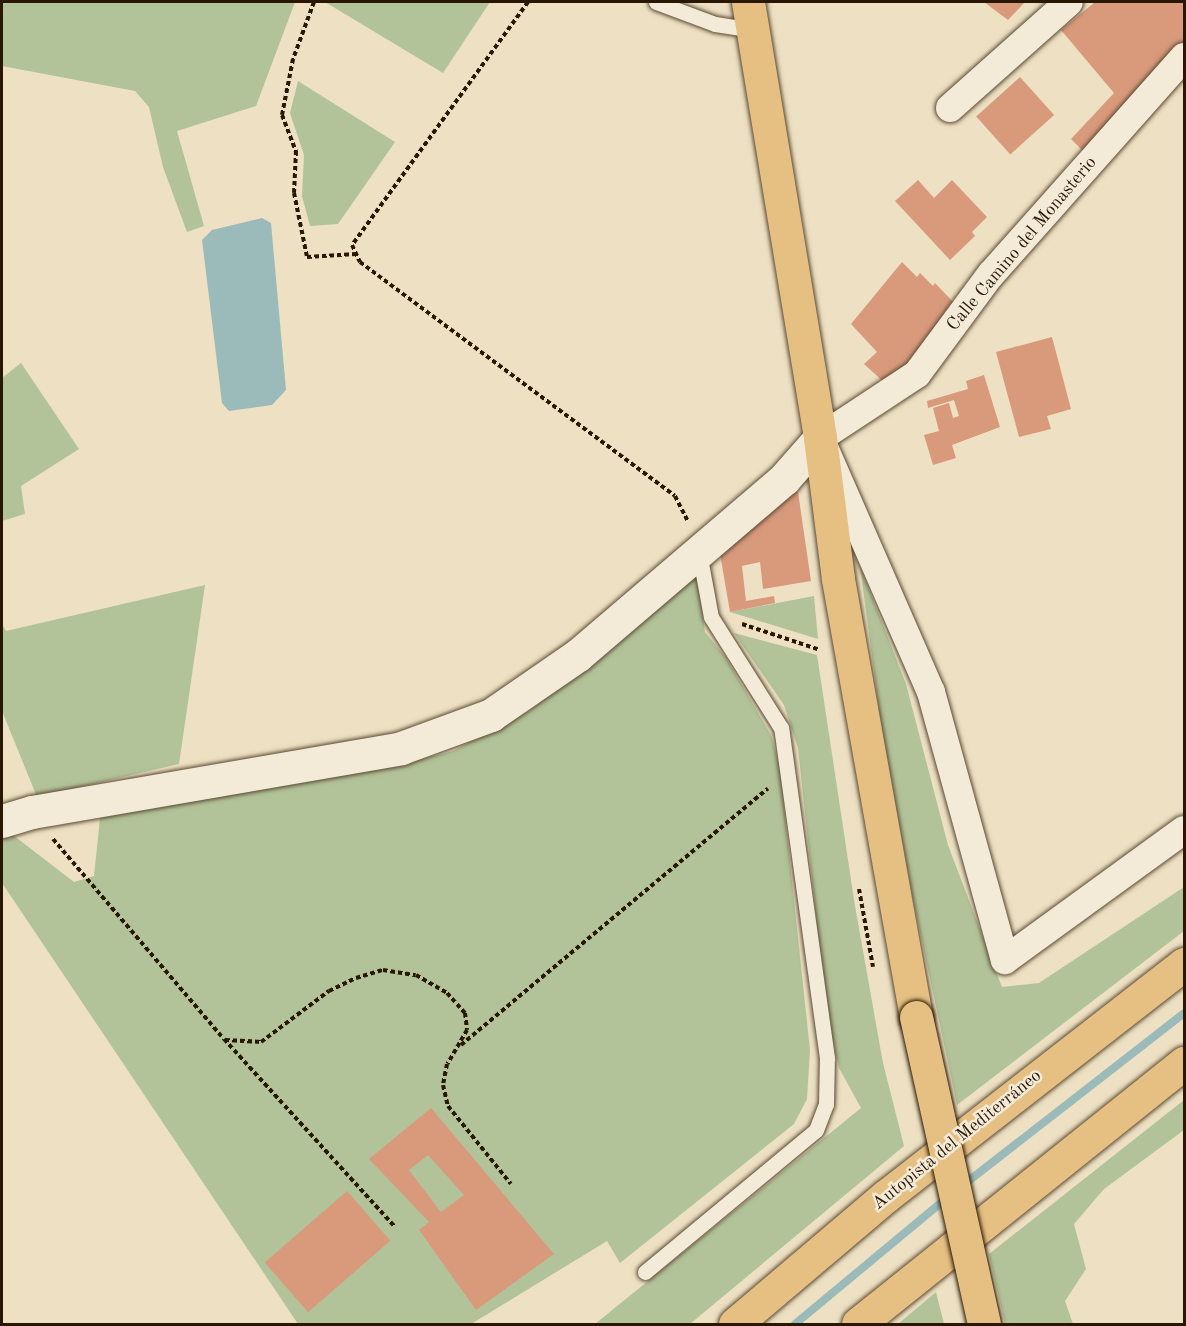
<!DOCTYPE html>
<html>
<head>
<meta charset="utf-8">
<style>
  body { margin:0 }
  #map { position:relative; width:1186px; height:1326px; overflow:hidden; background:#ede0c3; font-family:"Old Standard TT",serif }
  div>[style] { position:absolute }
  .green>* { inset:0; background:#b2c399 }
  .water>* { inset:0; background:#9bbbbb }
  .stream>* { height:8px; margin:-4px; padding:0 4px; transform-origin:4px; border-radius:4px; background:#9bbbbb }
  .building>* { inset:0; background:#d99a7c; transform-origin:0 0 }
  .path>* { height:4px; margin-top:-2px; transform-origin:0; background:repeating-linear-gradient(90deg,#291702 0 4.5px,transparent 0 7.5px) }
  .roads { filter:drop-shadow(0 0 2px #5a4932) drop-shadow(0 0 2px #5a4932) }
  .service>* { height:15px; margin:-7.5px; padding:0 7.5px; transform-origin:7.5px; border-radius:7.5px; background:#f3ebd8 }
  .minor>* { height:28px; margin:-14px; padding:0 14px; transform-origin:14px; border-radius:14px; background:#f3ebd8 }
  .secondary>* { height:33px; margin:-16.5px; padding:0 16.5px; transform-origin:16.5px; border-radius:16.5px; background:#f3ebd8 }
  .primary>* { height:33px; margin:-16.5px; padding:0 16.5px; transform-origin:16.5px; border-radius:16.5px; background:#e6c082 }
  .motorway>* { height:33px; margin:-16.5px; padding:0 16.5px; transform-origin:16.5px; border-radius:16.5px; background:#e6c082 }
  .bridges { filter:drop-shadow(0 0 2px #291702) drop-shadow(0 0 2px #291702) }
  .primary-bridge>* { height:33px; margin:-16.5px; padding:0 16.5px; transform-origin:16.5px; border-radius:16.5px; background:#e6c082 }
  span { translate:-50% -50%; white-space:nowrap; text-align:center; line-height:1.15; -webkit-text-stroke:5px #f3ebd8; paint-order:stroke }
  .street-label { font-size:18px; color:#291702 }
  .frame { position:absolute; inset:0; border:3px solid #291702; pointer-events:none }
</style>
</head>
<body>
<div id="map">
  <div class="green">
    <div style="clip-path:polygon(2px 2px,295px 2px,256px 106px,177px 131px,204px 226px,187px 232px,163px 167px,149px 107px,135px 91px,2px 66px)"></div>
    <div style="clip-path:polygon(325px 2px,490px 2px,443px 73px)"></div>
    <div style="clip-path:polygon(298px 81px,395px 142px,338px 224px,310px 226px,302px 196px,304px 155px,290px 113px)"></div>
    <div style="clip-path:polygon(21px 363px,79px 449px,21px 486px,25px 514px,2px 521px,2px 378px)"></div>
    <div style="clip-path:polygon(860px 566px,906px 684px,948px 845px,1002px 987px,1039px 983px,1184px 887px,1184px 931px,957px 1105px,913px 899px,881px 724px)"></div>
    <div style="clip-path:polygon(696px 571px,705px 632px,726px 658px,771px 735px,780px 769px,810px 1050px,807px 1099px,794px 1124px,620px 1263px,607px 1241px,471px 1324px,298px 1324px,2px 883px,2px 834px,9px 832px,74px 882px,94px 876px,100px 818px,411px 762px,453px 751px,529px 711px)"></div>
    <div style="clip-path:polygon(205px 585px,179px 764px,37px 797px,2px 711px,2px 624px,6px 631px)"></div>
    <div style="clip-path:polygon(814px 596px,818px 639px,730px 612px)"></div>
    <div style="clip-path:polygon(734px 633px,817px 655px,855px 906px,883px 1063px,904px 1146px,690px 1324px,595px 1324px,861px 1108px,839px 1068px,826px 1009px,798px 748px,784px 705px)"></div>
    <div style="clip-path:polygon(1184px 1100px,1184px 1130px,1104px 1189px,1074px 1224px,1086px 1269px,1065px 1301px,1073px 1324px,1005px 1324px,989px 1254px)"></div>
    <div style="clip-path:polygon(936px 1292px,944px 1324px,898px 1324px)"></div>
  </div>
  <div class="water">
    <div style="clip-path:polygon(262px 218px,271px 223px,286px 390px,272px 405px,229px 411px,222px 403px,202px 240px,212px 230px)"></div>
  </div>
  <div class="stream">
    <div style="left:962px;top:1186px;width:281px;rotate:-37.9deg"></div>
    <div style="left:795px;top:1324px;width:197px;rotate:-39.7deg"></div>
  </div>
  <div class="building">
    <div style="clip-path:polygon(984px 2px,1025px 2px,1008px 20px)"></div>
    <div style="clip-path:polygon(1095px 2px,1184px 2px,1184px 45px,1084px 152px,1071px 139px,1114px 93px,1061px 30px)"></div>
    <div style="left:1020px;top:77px;width:51px;height:59px;rotate:48deg"></div>
    <div style="clip-path:polygon(918px 180px,934px 198px,952px 180px,987px 217px,972px 232px,975px 236px,950px 260px,895px 201px)"></div>
    <div style="clip-path:polygon(902px 262px,917px 277px,920px 273px,933px 286px,935px 283px,958px 307px,913px 365px,886px 384px,864px 364px,877px 352px,851px 324px)"></div>
    <div style="clip-path:polygon(1052px 337px,1071px 409px,1047px 416px,1051px 429px,1019px 437px,996px 352px)"></div>
    <div style="clip-path:polygon(984px 375px,1000px 427px,952px 445px,956px 458px,933px 465px,924px 435px,939px 431px,933px 408px,949px 403px,953px 418px,959px 416px,954px 400px,928px 408px,927px 401px,968px 389px,966px 381px)"></div>
    <div style="clip-path:polygon(798px 492px,811px 581px,763px 589px,760px 562px,742px 566px,746px 601px,774px 596px,775px 603px,730px 612px,719px 548px,779px 496px)"></div>
    <div style="clip-path:polygon(evenodd,431px 1108px,554px 1254px,476px 1310px,419px 1230px,429px 1222px,369px 1159px,431px 1108px,428px 1155px,464px 1195px,441px 1212px,409px 1170px,428px 1155px)"></div>
    <div style="left:347px;top:1191px;width:66px;height:109px;rotate:49deg"></div>
  </div>
  <div class="path">
    <div style="left:314px;top:2px;width:61px;rotate:110.2deg"></div>
    <div style="left:293px;top:59px;width:57px;rotate:101.1deg"></div>
    <div style="left:282px;top:115px;width:39px;rotate:69deg"></div>
    <div style="left:296px;top:151px;width:42px;rotate:92.7deg"></div>
    <div style="left:294px;top:193px;width:65px;rotate:78.5deg"></div>
    <div style="left:307px;top:257px;width:49px;rotate:-3.5deg"></div>
    <div style="left:528px;top:2px;width:300px;rotate:125.9deg"></div>
    <div style="left:352px;top:245px;width:19px;rotate:65deg"></div>
    <div style="left:360px;top:262px;width:392px;rotate:36.6deg"></div>
    <div style="left:675px;top:496px;width:28px;rotate:63deg"></div>
    <div style="left:742px;top:624px;width:82px;rotate:18.4deg"></div>
    <div style="left:53px;top:839px;width:263px;rotate:49.5deg"></div>
    <div style="left:224px;top:1039px;width:253px;rotate:47.7deg"></div>
    <div style="left:859px;top:889px;width:79px;rotate:79.8deg"></div>
    <div style="left:225px;top:1040px;width:36px;rotate:3deg"></div>
    <div style="left:261px;top:1042px;width:85px;rotate:-36.9deg"></div>
    <div style="left:329px;top:991px;width:30px;rotate:-26deg"></div>
    <div style="left:356px;top:978px;width:28px;rotate:-17deg"></div>
    <div style="left:383px;top:970px;width:33px;rotate:9deg"></div>
    <div style="left:416px;top:975px;width:36px;rotate:30deg"></div>
    <div style="left:447px;top:993px;width:27px;rotate:48deg"></div>
    <div style="left:465px;top:1013px;width:17px;rotate:83deg"></div>
    <div style="left:467px;top:1030px;width:39px;rotate:120deg"></div>
    <div style="left:447px;top:1064px;width:21px;rotate:101deg"></div>
    <div style="left:443px;top:1085px;width:22px;rotate:77deg"></div>
    <div style="left:448px;top:1106px;width:100px;rotate:51.1deg"></div>
    <div style="left:461px;top:1045px;width:400px;rotate:-39.9deg"></div>
  </div>
  <div class="roads">
    <div class="service">
      <div style="left:656px;top:2px;width:63px;rotate:20.4deg"></div>
      <div style="left:715px;top:24px;width:38px;rotate:9deg"></div>
      <div style="left:645px;top:1272px;width:222px;rotate:-39.7deg"></div>
      <div style="left:816px;top:1130px;width:28px;rotate:-69deg"></div>
      <div style="left:826px;top:1104px;width:46px;rotate:-88.8deg"></div>
      <div style="left:827px;top:1058px;width:333px;rotate:-97.9deg"></div>
      <div style="left:781px;top:728px;width:131px;rotate:-122.2deg"></div>
      <div style="left:711px;top:617px;width:66px;rotate:-100.5deg"></div>
    </div>
    <div class="minor">
      <div style="left:1184px;top:57px;width:290px;rotate:131.6deg"></div>
      <div style="left:991px;top:274px;width:124px;rotate:126.5deg"></div>
      <div style="left:917px;top:374px;width:116px;rotate:146.6deg"></div>
      <div style="left:820px;top:438px;width:277px;rotate:66.4deg"></div>
      <div style="left:931px;top:692px;width:278px;rotate:74.6deg"></div>
      <div style="left:1005px;top:960px;width:221px;rotate:-36deg"></div>
      <div style="left:950px;top:108px;width:159px;rotate:-41.7deg"></div>
    </div>
    <div class="secondary">
      <div style="left:2px;top:821px;width:31px;rotate:-17deg"></div>
      <div style="left:32px;top:812px;width:375px;rotate:-9.8deg"></div>
      <div style="left:401px;top:748px;width:96px;rotate:-20.1deg"></div>
      <div style="left:491px;top:715px;width:106px;rotate:-34.6deg"></div>
      <div style="left:578px;top:655px;width:271px;rotate:-40.5deg"></div>
      <div style="left:784px;top:479px;width:55px;rotate:-48.7deg"></div>
    </div>
    <div class="primary">
      <div style="left:748px;top:2px;width:442px;rotate:80.6deg"></div>
      <div style="left:820px;top:438px;width:142px;rotate:82.7deg"></div>
      <div style="left:838px;top:579px;width:445px;rotate:79.9deg"></div>
    </div>
    <div class="motorway">
      <div style="left:735px;top:1324px;width:198px;rotate:-40.3deg"></div>
      <div style="left:886px;top:1196px;width:378px;rotate:-37.9deg"></div>
      <div style="left:858px;top:1324px;width:418px;rotate:-38.7deg"></div>
    </div>
  </div>
  <div class="bridges">
    <div class="primary-bridge">
      <div style="left:916px;top:1017px;width:314px;rotate:77.5deg"></div>
    </div>
  </div>
  <div class="street-label">
    <span style="left:1022px;top:244px;rotate:-50deg">Calle Camino del Monasterio</span>
    <span style="left:957px;top:1140px;rotate:-39deg">Autopista del Mediterráneo</span>
  </div>
  <div class="frame"></div>
</div>
</body>
</html>
